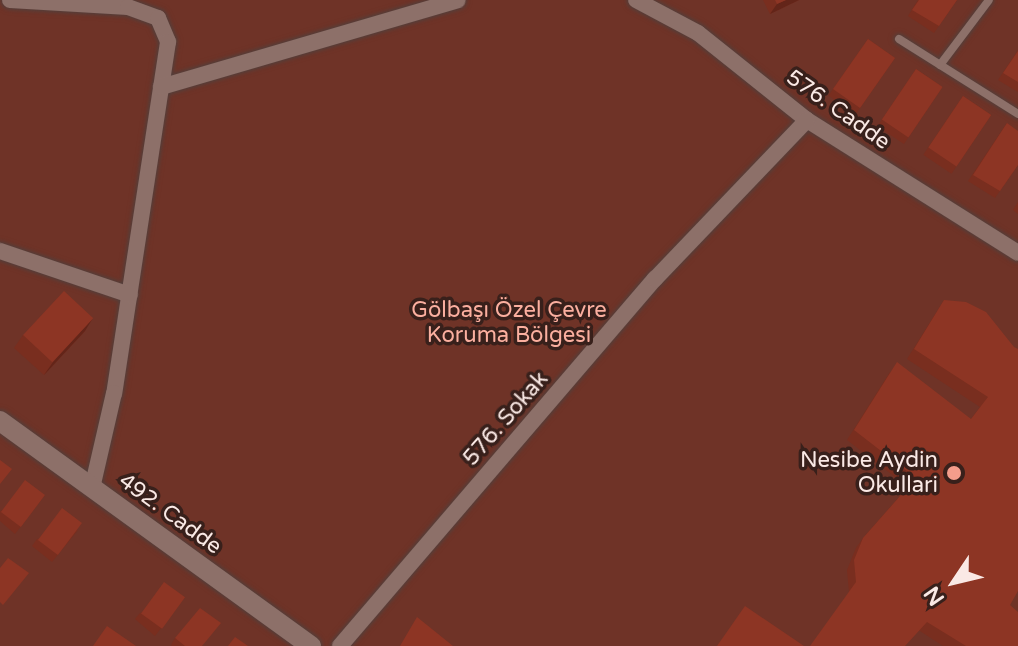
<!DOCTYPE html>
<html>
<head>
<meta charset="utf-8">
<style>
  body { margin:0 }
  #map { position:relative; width:1018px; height:646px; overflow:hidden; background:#38201b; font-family:"Varela Round",sans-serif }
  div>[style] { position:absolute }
  .green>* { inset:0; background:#6f3327; transform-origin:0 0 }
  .roads { filter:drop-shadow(0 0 2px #533f3b) drop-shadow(0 0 2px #533f3b) }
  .lane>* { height:8px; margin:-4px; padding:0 4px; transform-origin:4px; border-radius:4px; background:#8d7069 }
  .street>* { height:16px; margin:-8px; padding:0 8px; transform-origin:8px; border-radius:8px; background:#8d7069 }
  .secondary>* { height:20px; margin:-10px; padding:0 10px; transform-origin:10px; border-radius:10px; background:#8d7069 }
  .wall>* { inset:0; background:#792e1f; transform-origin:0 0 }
  .shaded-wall>* { inset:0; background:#632519 }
  .building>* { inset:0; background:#8d3524; transform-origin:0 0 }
  .dots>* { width:22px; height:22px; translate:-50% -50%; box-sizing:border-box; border:4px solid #38201b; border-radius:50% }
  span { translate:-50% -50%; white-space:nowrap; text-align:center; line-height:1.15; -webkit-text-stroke:7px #38201b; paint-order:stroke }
  .street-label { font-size:22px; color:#fae9e5 }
  .park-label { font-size:22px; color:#fbaf9f }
  .poi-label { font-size:22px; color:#fae9e5 }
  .right { translate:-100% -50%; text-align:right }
  .north { position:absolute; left:914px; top:542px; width:80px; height:80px; -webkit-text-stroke:6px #38201b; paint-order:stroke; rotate:235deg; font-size:22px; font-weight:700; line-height:32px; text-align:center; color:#fae9e5 }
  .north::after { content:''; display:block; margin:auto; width:28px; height:36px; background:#fae9e5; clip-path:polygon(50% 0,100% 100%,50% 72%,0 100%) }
</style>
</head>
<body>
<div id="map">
  <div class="green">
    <div style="left:0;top:0;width:1018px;height:646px"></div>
  </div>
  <div class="roads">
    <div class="lane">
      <div style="left:899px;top:39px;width:141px;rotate:32.2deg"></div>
      <div style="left:940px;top:65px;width:81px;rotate:-53deg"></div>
    </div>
    <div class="street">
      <div style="left:10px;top:0;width:118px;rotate:3.4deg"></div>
      <div style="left:128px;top:7px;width:32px;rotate:20deg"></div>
      <div style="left:158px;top:18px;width:26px;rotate:67deg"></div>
      <div style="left:168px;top:42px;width:355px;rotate:98.7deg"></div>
      <div style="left:114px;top:393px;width:98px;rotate:103deg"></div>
      <div style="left:636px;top:0;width:70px;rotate:28deg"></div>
      <div style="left:698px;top:33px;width:139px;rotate:38.6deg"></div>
      <div style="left:807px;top:120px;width:249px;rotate:32.2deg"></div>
      <div style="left:161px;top:87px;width:309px;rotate:-16.3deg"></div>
      <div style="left:0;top:251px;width:137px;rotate:18.7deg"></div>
      <div style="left:340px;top:646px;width:484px;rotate:-49.4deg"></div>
      <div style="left:655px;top:279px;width:220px;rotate:-46.3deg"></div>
    </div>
    <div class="secondary">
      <div style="left:0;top:421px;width:384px;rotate:35.9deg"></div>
    </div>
  </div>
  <div class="wall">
    <div style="clip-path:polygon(763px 0,799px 0,770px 14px)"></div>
    <div style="clip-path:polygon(918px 0,957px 0,934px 33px,908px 16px)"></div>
    <div style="left:868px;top:39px;width:33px;height:69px;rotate:35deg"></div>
    <div style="clip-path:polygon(1018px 50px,1018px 92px,998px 80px)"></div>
    <div style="left:916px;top:69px;width:32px;height:69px;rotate:34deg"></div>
    <div style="left:963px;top:96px;width:34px;height:71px;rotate:34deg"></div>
    <div style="clip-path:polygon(1007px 123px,1018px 165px,995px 198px,968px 181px)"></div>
    <div style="clip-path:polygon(1018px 202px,1018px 214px,1013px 210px)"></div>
    <div style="clip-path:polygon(944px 300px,986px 312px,1010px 605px,1018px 646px,943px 646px,920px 631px,849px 592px,847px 570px,856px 548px,863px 538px,908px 487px,847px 440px,890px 372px,971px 419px,980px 407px,907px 359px)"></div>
    <div style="clip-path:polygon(85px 331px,44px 375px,14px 348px,23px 335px)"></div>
    <div style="clip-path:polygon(45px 495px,15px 534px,0 521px,0 511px)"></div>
    <div style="clip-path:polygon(78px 530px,52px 562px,32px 546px,37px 539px)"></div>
    <div style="clip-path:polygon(185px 597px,155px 636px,135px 619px,140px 613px)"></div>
    <div style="clip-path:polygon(175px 638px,203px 646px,172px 646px,171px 645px)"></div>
  </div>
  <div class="shaded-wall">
    <div style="clip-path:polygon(786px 0,799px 0,770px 14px,777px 4px)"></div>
    <div style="clip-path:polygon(93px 318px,85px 331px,44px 375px,53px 362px)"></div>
  </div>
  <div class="building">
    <div style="clip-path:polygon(775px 0,786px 0,777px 4px)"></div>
    <div style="clip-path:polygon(919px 0,957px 0,939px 26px,912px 10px)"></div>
    <div style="left:868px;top:39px;width:33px;height:61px;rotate:35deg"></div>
    <div style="clip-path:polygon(1018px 51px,1018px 82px,1003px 73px)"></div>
    <div style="left:916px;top:69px;width:32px;height:61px;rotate:34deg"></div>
    <div style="left:963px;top:96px;width:34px;height:62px;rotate:34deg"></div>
    <div style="clip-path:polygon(1007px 123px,1018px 131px,1018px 165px,1000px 191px,973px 175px)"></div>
    <div style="left:64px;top:291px;width:40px;height:60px;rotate:43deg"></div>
    <div style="clip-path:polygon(944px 300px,966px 302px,986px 312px,1014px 347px,1018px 349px,1018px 591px,1010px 605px,1018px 612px,1018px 646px,966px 646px,927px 622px,905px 646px,810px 646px,856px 582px,854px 560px,863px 538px,916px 478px,854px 430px,897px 362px,971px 419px,988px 397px,914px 349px)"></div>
    <div style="clip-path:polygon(0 460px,12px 469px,0 484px)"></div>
    <div style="left:25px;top:480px;width:25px;height:40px;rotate:37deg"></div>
    <div style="left:62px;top:508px;width:25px;height:40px;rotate:37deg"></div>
    <div style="clip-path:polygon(8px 558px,29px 573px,3px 605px,0 602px,0 568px)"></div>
    <div style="left:164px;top:582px;width:26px;height:39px;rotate:36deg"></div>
    <div style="clip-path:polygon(745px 606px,804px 646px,717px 646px)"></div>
    <div style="clip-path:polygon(200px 608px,221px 623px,202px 646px,185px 646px,175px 638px)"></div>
    <div style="clip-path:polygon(417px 617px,453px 646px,400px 646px)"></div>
    <div style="clip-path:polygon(107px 626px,136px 646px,93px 646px)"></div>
    <div style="clip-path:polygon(235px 637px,248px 646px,228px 646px)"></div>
  </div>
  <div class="dots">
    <div style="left:954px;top:473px;background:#f49d8b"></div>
  </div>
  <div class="street-label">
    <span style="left:838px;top:110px;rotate:35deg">576. Cadde</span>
    <span style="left:506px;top:419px;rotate:-49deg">576. Sokak</span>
    <span style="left:170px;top:514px;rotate:36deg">492. Cadde</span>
  </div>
  <div class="park-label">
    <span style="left:509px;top:323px">Gölbaşı Özel Çevre<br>Koruma Bölgesi</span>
  </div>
  <div class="poi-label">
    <span class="right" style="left:938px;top:473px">Nesibe Aydin<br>Okullari</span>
  </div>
  <div class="north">N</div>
</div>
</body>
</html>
